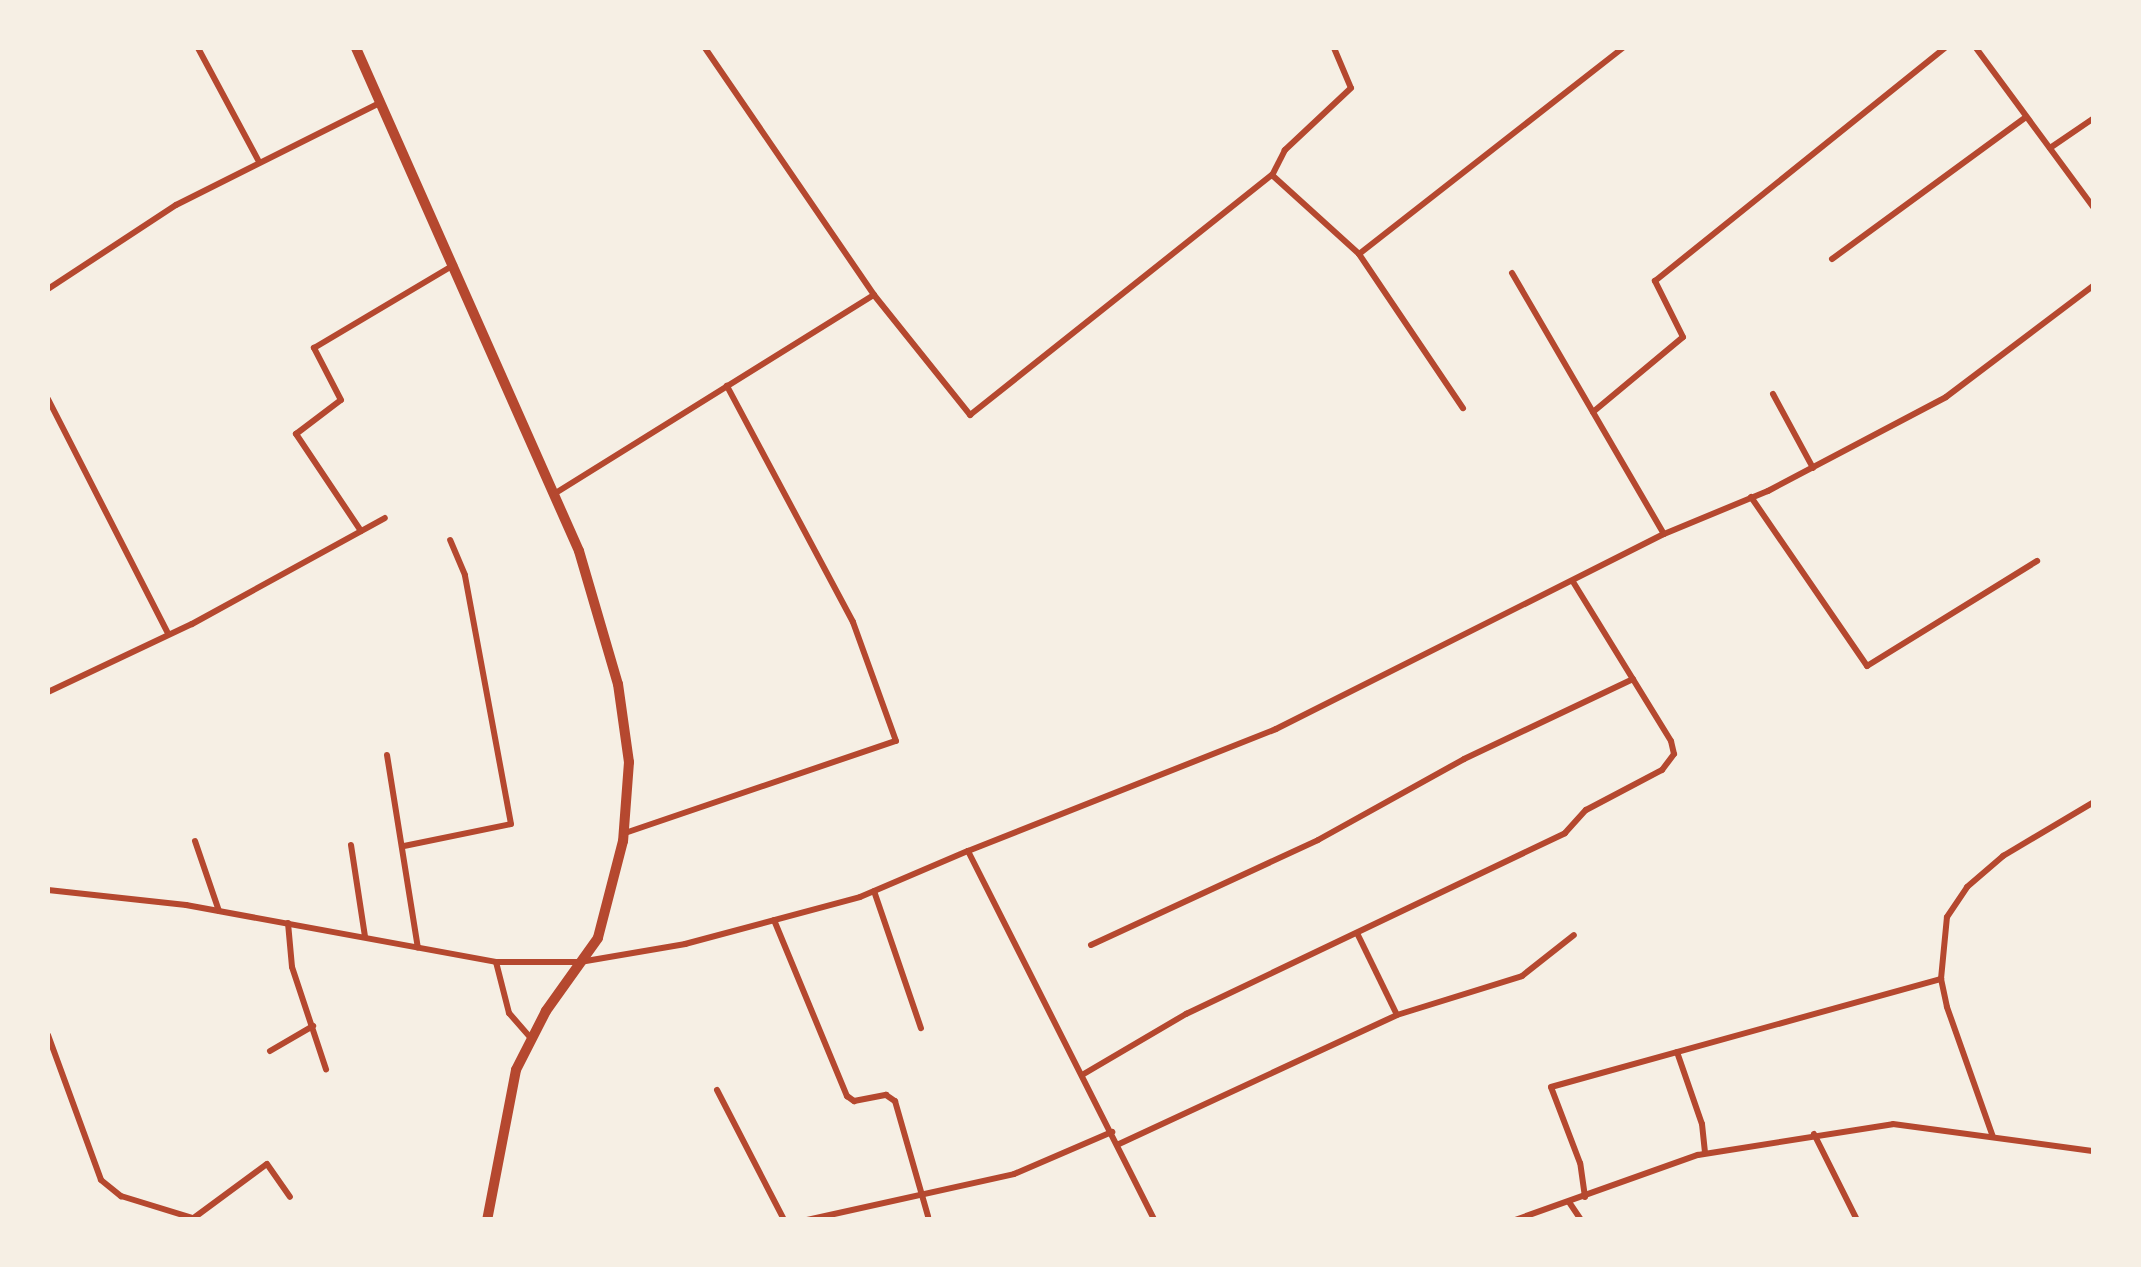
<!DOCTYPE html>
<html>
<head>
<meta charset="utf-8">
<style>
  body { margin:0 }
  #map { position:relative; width:2141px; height:1267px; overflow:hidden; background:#f6efe4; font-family:"IBM Plex Sans",sans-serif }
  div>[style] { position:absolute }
  .minor>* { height:6px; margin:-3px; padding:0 3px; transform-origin:3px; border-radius:3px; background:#b5482f }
  .secondary>* { height:10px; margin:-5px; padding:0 5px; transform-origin:5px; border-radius:5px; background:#b5482f }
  span { translate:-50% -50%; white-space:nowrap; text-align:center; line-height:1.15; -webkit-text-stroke:8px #f6efe4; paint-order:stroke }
  .frame { position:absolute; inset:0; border:50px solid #f6efe4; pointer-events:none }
</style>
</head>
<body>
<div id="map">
  <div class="minor">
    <div style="left:198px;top:48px;width:127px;rotate:61.8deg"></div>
    <div style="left:705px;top:48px;width:299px;rotate:55.6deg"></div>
    <div style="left:874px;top:295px;width:154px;rotate:51.3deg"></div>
    <div style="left:970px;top:415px;width:386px;rotate:-38.5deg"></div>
    <div style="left:1334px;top:48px;width:43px;rotate:67deg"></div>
    <div style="left:1351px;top:88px;width:91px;rotate:136.8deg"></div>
    <div style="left:1285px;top:150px;width:28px;rotate:117deg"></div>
    <div style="left:1272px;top:175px;width:118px;rotate:42.2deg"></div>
    <div style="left:1359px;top:254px;width:335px;rotate:-38deg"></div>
    <div style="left:1976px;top:48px;width:199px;rotate:53.6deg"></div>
    <div style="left:2050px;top:148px;width:53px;rotate:-34.3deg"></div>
    <div style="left:1359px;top:254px;width:186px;rotate:56deg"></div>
    <div style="left:1832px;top:259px;width:240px;rotate:-36.2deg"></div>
    <div style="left:1512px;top:273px;width:302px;rotate:59.8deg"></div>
    <div style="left:48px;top:289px;width:153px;rotate:-33.3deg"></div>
    <div style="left:176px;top:205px;width:226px;rotate:-26.6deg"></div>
    <div style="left:1773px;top:394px;width:84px;rotate:61.6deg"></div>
    <div style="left:48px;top:399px;width:262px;rotate:62.9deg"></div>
    <div style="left:1593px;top:412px;width:117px;rotate:-39.8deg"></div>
    <div style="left:1683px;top:337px;width:63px;rotate:-116.6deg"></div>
    <div style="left:1655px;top:281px;width:372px;rotate:-38.8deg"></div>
    <div style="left:554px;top:494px;width:377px;rotate:-31.9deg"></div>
    <div style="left:1751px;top:497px;width:205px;rotate:55.5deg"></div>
    <div style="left:1867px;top:666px;width:200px;rotate:-31.7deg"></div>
    <div style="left:361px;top:531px;width:117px;rotate:-123.8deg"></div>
    <div style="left:296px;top:434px;width:56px;rotate:-37.1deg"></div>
    <div style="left:341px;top:400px;width:59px;rotate:-117.4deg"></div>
    <div style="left:314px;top:348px;width:163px;rotate:-30.7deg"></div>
    <div style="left:48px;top:692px;width:159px;rotate:-25.3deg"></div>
    <div style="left:192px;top:624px;width:220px;rotate:-28.8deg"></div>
    <div style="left:387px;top:755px;width:195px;rotate:80.9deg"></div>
    <div style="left:625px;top:833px;width:286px;rotate:-18.8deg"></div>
    <div style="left:896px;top:741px;width:127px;rotate:-109.9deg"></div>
    <div style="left:853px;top:622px;width:268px;rotate:-118.1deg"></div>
    <div style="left:195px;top:841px;width:74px;rotate:71.1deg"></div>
    <div style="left:351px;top:845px;width:93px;rotate:81.3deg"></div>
    <div style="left:404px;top:846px;width:109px;rotate:-11.6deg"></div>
    <div style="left:511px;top:824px;width:253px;rotate:-100.5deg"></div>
    <div style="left:465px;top:575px;width:38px;rotate:-113deg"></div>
    <div style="left:968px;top:851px;width:331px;rotate:-21.6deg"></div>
    <div style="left:1276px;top:729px;width:434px;rotate:-26.7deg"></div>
    <div style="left:1664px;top:534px;width:113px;rotate:-22.5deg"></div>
    <div style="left:1768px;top:491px;width:201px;rotate:-27.8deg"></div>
    <div style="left:1946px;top:397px;width:186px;rotate:-37.1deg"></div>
    <div style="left:48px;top:890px;width:139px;rotate:6.2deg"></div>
    <div style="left:186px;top:905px;width:315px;rotate:10.4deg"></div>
    <div style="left:496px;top:962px;width:84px"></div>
    <div style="left:580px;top:962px;width:107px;rotate:-9.7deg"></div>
    <div style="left:685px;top:944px;width:181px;rotate:-15deg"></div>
    <div style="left:860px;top:897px;width:117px;rotate:-23.1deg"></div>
    <div style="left:968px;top:851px;width:413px;rotate:63.2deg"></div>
    <div style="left:874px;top:891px;width:145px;rotate:71.1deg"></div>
    <div style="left:774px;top:920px;width:191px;rotate:67.5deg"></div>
    <div style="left:847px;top:1096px;width:9px;rotate:36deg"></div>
    <div style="left:854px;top:1101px;width:33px;rotate:-11deg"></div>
    <div style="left:886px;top:1095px;width:11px;rotate:34deg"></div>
    <div style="left:895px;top:1101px;width:120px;rotate:74deg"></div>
    <div style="left:288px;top:923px;width:44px;rotate:84.8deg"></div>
    <div style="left:292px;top:967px;width:108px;rotate:71.6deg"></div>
    <div style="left:1357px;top:933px;width:91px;rotate:64deg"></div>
    <div style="left:1091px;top:945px;width:250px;rotate:-24.8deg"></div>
    <div style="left:1318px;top:840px;width:167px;rotate:-29deg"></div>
    <div style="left:1464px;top:759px;width:187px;rotate:-25.3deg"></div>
    <div style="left:496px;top:962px;width:53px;rotate:75.7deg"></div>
    <div style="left:509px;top:1013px;width:33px;rotate:49deg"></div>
    <div style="left:48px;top:1035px;width:154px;rotate:69.9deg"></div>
    <div style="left:101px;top:1180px;width:26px;rotate:39deg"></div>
    <div style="left:121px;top:1196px;width:82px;rotate:17.1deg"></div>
    <div style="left:270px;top:1051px;width:50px;rotate:-30.2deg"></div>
    <div style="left:1677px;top:1052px;width:76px;rotate:70.9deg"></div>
    <div style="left:1702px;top:1124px;width:29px;rotate:84deg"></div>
    <div style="left:1082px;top:1075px;width:121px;rotate:-30.4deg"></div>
    <div style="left:1186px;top:1014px;width:420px;rotate:-25.5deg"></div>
    <div style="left:1565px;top:833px;width:31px;rotate:-48deg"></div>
    <div style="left:1586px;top:810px;width:86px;rotate:-27.8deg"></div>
    <div style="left:1662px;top:770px;width:20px;rotate:-53deg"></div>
    <div style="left:1674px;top:754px;width:13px;rotate:-103deg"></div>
    <div style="left:1671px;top:741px;width:187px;rotate:-121.6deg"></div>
    <div style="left:717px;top:1090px;width:146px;rotate:62.7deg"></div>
    <div style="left:1814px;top:1134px;width:96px;rotate:63.4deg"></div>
    <div style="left:1993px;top:1137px;width:138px;rotate:-109.5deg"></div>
    <div style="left:1947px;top:1007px;width:29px;rotate:-102deg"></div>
    <div style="left:1941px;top:979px;width:62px;rotate:-84.5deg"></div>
    <div style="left:1947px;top:917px;width:36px;rotate:-56deg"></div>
    <div style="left:1967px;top:887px;width:48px;rotate:-40.7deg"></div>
    <div style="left:2003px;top:856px;width:106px;rotate:-30.7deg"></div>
    <div style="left:1119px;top:1144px;width:306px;rotate:-24.9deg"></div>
    <div style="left:1397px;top:1015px;width:131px;rotate:-17.3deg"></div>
    <div style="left:1522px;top:976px;width:66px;rotate:-38.3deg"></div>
    <div style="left:1585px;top:1197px;width:34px;rotate:-98deg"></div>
    <div style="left:1580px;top:1163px;width:81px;rotate:-110.9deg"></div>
    <div style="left:1551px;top:1087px;width:405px;rotate:-15.5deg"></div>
    <div style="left:1569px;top:1202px;width:22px;rotate:56deg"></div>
    <div style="left:195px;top:1217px;width:89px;rotate:-36.4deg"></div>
    <div style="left:267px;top:1164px;width:40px;rotate:55.1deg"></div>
    <div style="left:807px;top:1220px;width:212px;rotate:-12.5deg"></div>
    <div style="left:1014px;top:1174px;width:107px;rotate:-23.2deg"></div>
    <div style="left:1515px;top:1220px;width:194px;rotate:-19.6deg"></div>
    <div style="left:1698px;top:1155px;width:197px;rotate:-9deg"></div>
    <div style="left:1893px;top:1124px;width:203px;rotate:7.7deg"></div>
  </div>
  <div class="secondary">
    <div style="left:356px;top:48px;width:550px;rotate:66.09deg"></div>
    <div style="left:579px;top:551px;width:139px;rotate:73.7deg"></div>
    <div style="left:618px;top:684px;width:79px;rotate:82deg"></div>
    <div style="left:629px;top:762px;width:79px;rotate:94.3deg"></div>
    <div style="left:623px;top:841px;width:100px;rotate:104.5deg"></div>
    <div style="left:598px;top:938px;width:90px;rotate:125.5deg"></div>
    <div style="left:546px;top:1011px;width:66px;rotate:117deg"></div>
    <div style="left:516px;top:1070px;width:153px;rotate:100.9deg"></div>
  </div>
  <div class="frame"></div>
</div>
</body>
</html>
